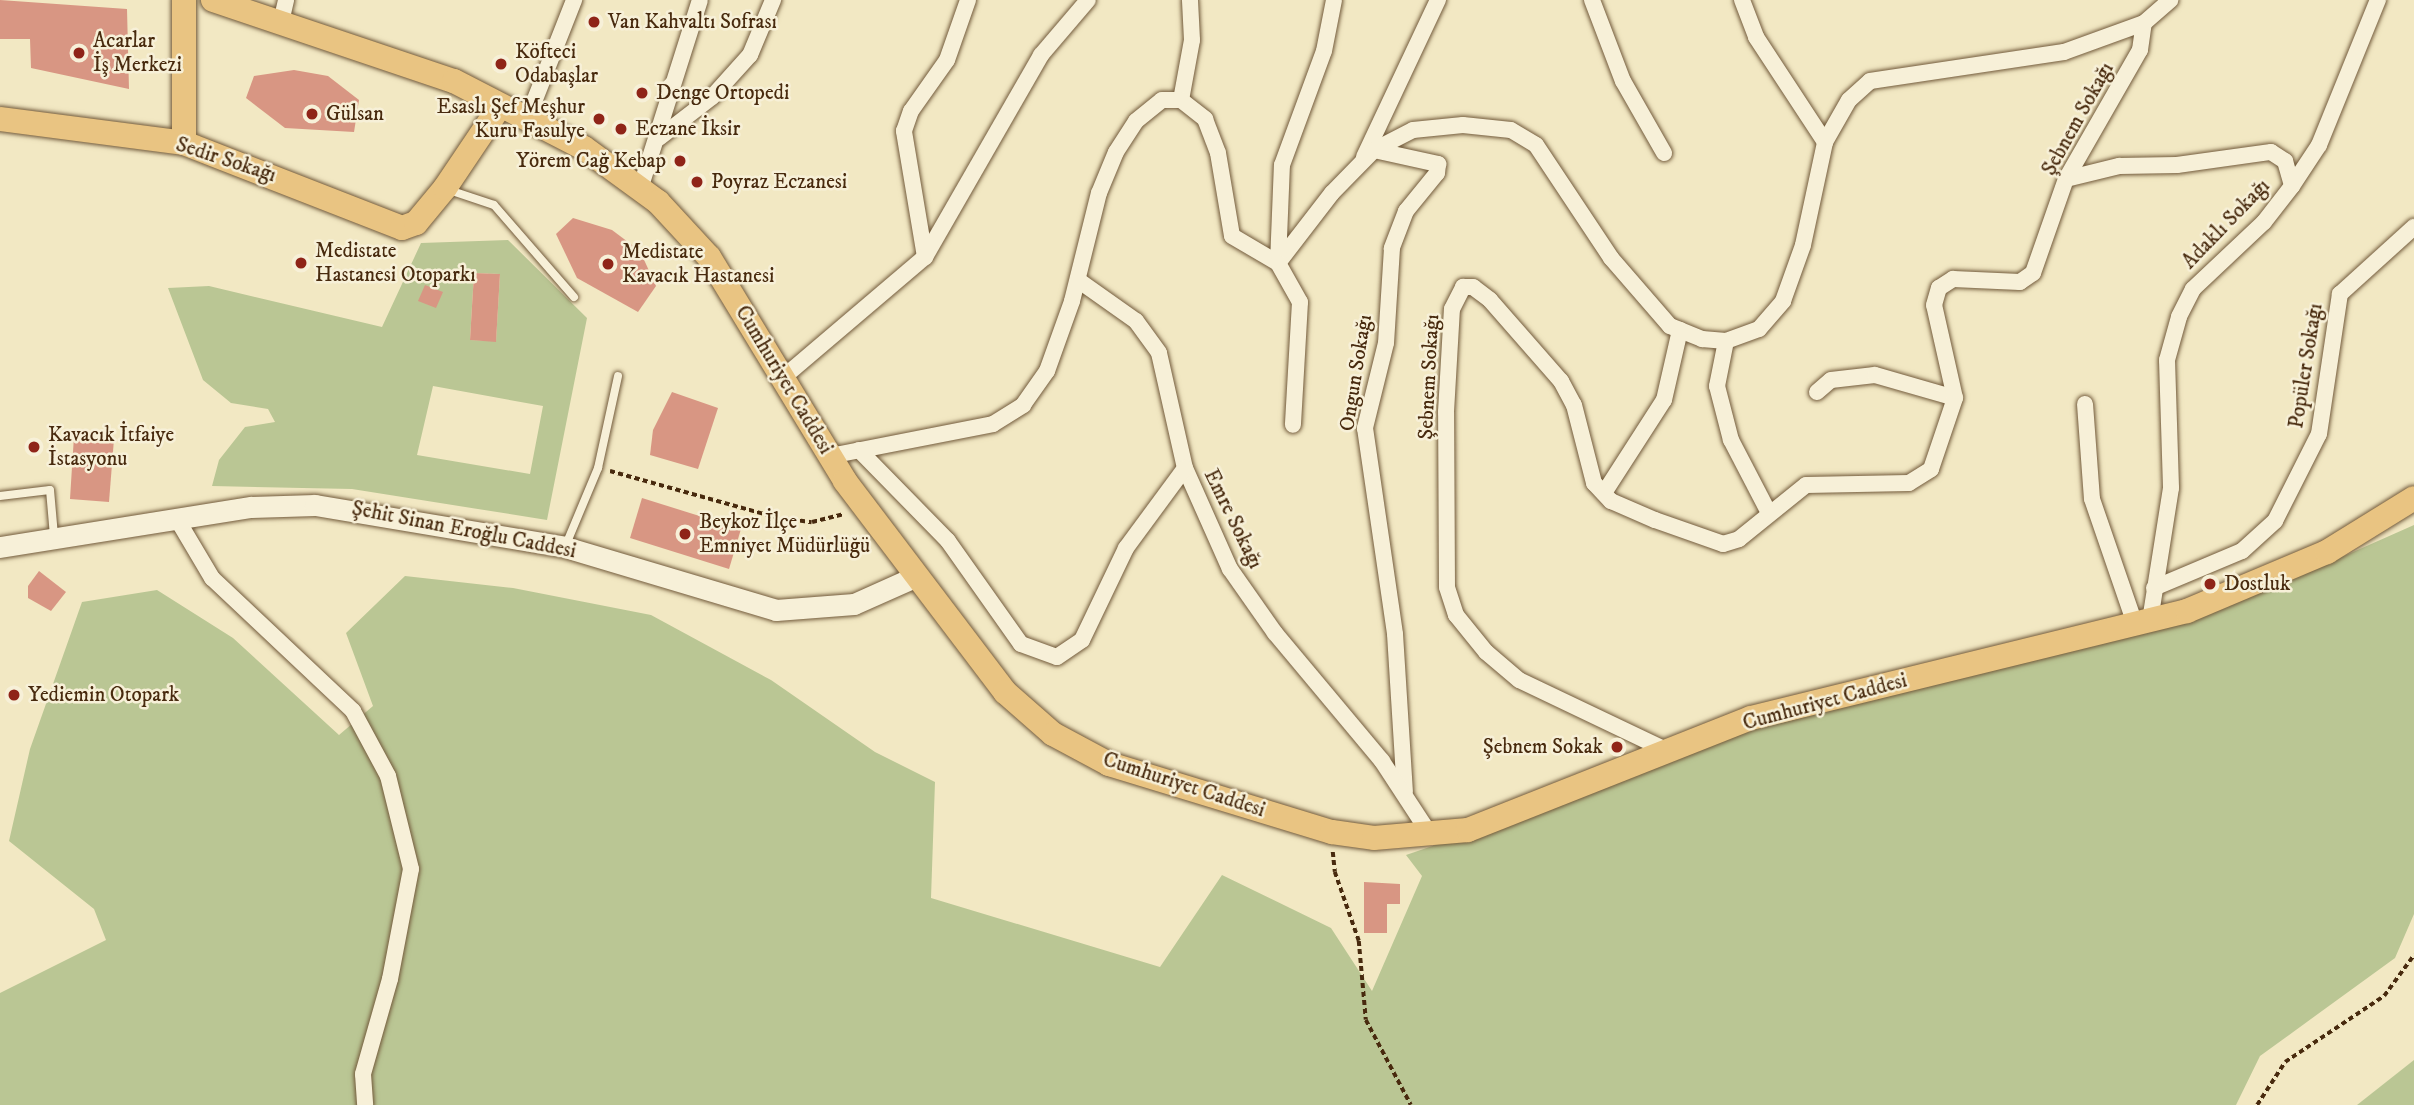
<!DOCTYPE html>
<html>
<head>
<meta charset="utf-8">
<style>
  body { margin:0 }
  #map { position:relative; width:2414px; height:1105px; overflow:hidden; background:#f2e8c3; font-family:"IM FELL DW Pica",serif }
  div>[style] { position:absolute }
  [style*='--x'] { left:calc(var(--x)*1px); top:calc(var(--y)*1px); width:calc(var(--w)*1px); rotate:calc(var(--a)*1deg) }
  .green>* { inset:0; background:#bac694 }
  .building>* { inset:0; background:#d89683 }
  .path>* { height:3.5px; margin-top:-1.75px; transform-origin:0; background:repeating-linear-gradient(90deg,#482a0e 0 5px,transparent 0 8.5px) }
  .roads { filter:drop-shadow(0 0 2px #725a3b) drop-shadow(0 0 2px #725a3b) }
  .lane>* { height:8px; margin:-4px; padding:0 4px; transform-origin:4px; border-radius:4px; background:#f7f0d8 }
  .street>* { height:16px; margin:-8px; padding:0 8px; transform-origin:8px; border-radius:8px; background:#f7f0d8 }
  .secondary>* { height:21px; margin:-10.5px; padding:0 10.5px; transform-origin:10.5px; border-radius:10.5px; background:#f7f0d8 }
  .primary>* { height:24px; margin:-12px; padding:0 12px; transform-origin:12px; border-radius:12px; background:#e9c482 }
  .dots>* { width:19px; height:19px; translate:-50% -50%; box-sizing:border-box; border:4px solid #f7f0d8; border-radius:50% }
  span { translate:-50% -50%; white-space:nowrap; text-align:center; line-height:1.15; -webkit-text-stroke:5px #f7f0d8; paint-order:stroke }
  .poi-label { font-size:21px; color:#482a0e }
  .left { translate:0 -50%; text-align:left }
  .right { translate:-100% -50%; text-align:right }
  .street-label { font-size:21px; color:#482a0e }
</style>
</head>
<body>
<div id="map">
  <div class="green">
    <div style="clip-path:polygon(evenodd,508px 240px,587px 318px,547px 520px,352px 489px,212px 486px,219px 460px,245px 427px,275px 422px,268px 409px,231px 403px,203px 380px,168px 288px,209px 286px,382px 327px,421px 243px,508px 240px,474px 273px,500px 274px,496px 341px,470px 340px,474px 273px,508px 240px,433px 386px,543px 406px,530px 474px,417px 455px,433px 386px)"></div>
    <div style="clip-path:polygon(2414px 525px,2414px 914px,2395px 958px,2260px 1056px,2236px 1105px,0 1105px,0 993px,106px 940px,94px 909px,9px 841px,30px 749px,82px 602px,157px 590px,233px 638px,339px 735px,373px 706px,346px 633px,405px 576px,513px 588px,651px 615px,771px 680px,875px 752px,935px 782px,931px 898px,1160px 967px,1222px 875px,1331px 928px,1372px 991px,1422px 876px,1406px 855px,1615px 784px,1762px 724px,2274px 587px)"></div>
    <div style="clip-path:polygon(2414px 1060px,2414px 1105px,2357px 1105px)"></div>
  </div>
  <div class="building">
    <div style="clip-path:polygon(0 0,127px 9px,129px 89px,31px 68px,30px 39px,0 39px)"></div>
    <div style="clip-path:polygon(294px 70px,328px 76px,359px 100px,354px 132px,285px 128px,246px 98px,254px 76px)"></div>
    <div style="clip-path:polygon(573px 218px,612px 230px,640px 251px,656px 286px,638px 312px,577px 278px,556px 234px)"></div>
    <div style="clip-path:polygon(474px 273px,500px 274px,496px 342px,470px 340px)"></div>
    <div style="clip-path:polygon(425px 285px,443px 292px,436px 308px,418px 301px)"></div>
    <div style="clip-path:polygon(672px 392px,718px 408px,698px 469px,650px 455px,653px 430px)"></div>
    <div style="clip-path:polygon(74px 436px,114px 439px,109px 502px,70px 499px)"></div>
    <div style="clip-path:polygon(642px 498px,741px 529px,729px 569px,630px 538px)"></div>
    <div style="clip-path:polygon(39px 571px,66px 592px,51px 611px,28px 598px,28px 586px)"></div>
    <div style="clip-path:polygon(1364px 882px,1400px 884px,1400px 904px,1387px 904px,1387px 933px,1364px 933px)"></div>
  </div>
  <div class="path">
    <div style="--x:610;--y:471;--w:171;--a:15.6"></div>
    <div style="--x:775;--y:517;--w:37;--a:8"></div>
    <div style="--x:812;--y:522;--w:32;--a:-14"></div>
    <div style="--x:1333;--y:852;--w:20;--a:84"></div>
    <div style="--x:1335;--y:872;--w:73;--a:70.8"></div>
    <div style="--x:1359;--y:941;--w:79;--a:84.9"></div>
    <div style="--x:1366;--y:1020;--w:96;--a:62.1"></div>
    <div style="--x:2257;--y:1105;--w:51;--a:-56.9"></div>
    <div style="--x:2285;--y:1062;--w:119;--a:-33.7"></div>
    <div style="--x:2384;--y:996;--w:51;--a:-53.8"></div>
  </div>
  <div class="roads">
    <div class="lane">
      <div style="--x:449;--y:190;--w:47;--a:18.4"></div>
      <div style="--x:494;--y:205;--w:122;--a:49"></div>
      <div style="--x:0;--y:496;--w:50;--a:-6.8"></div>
      <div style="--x:50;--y:490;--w:46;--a:85"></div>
      <div style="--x:565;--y:547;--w:86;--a:-67.3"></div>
      <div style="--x:598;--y:468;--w:94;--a:-77.7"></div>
    </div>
    <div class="street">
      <div style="--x:1592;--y:0;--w:87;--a:69.1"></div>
      <div style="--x:1623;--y:81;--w:83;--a:60.3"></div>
      <div style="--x:1742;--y:0;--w:40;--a:69"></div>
      <div style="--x:1756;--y:37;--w:126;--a:56.7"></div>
      <div style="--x:281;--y:22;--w:23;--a:-77"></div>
      <div style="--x:1181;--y:100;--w:61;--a:-79.6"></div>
      <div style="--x:1192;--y:40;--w:40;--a:-92.9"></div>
      <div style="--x:528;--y:117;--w:126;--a:-68.5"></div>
      <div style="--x:659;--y:138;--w:67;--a:-37.7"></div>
      <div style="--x:712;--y:97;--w:57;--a:-47.9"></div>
      <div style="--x:750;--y:55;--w:60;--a:-67.3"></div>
      <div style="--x:1374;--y:150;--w:66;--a:12.3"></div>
      <div style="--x:1438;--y:164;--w:9;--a:96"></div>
      <div style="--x:1437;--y:173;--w:49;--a:129.2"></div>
      <div style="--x:1406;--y:211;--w:40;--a:111"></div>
      <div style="--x:1392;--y:248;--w:95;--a:93.6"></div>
      <div style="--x:1386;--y:343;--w:88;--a:103.9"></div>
      <div style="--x:1365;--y:428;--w:208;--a:81.7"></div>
      <div style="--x:1395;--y:634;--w:158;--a:86.4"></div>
      <div style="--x:1364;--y:157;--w:174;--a:-64.8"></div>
      <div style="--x:2066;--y:179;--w:55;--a:-13.8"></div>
      <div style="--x:2119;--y:166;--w:58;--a:-1"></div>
      <div style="--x:2177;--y:165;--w:95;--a:-7.9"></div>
      <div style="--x:2271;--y:152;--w:17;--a:33"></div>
      <div style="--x:2285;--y:161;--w:26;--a:74"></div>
      <div style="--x:2292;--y:186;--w:46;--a:127.9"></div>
      <div style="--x:2264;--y:222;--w:98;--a:136.7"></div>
      <div style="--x:2193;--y:289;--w:31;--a:117"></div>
      <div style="--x:2179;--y:317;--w:45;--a:105.6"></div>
      <div style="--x:2167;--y:360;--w:128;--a:88.2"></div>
      <div style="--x:2171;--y:488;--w:134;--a:99"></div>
      <div style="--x:2292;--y:186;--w:49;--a:-56.6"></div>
      <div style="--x:2319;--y:145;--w:157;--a:-67.9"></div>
      <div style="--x:640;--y:189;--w:198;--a:-72.4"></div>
      <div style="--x:925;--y:257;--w:128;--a:-99.5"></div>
      <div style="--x:904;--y:131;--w:21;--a:-71"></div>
      <div style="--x:911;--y:111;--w:62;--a:-54.8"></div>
      <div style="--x:947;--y:60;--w:64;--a:-70.7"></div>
      <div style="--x:1278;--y:263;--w:88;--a:-52.4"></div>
      <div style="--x:1332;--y:193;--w:60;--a:-45.7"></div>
      <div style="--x:1374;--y:150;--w:44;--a:-27.1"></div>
      <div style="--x:1413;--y:130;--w:50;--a:-5.7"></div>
      <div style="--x:1463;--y:125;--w:48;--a:5.9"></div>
      <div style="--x:1511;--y:130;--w:29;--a:31"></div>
      <div style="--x:1536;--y:145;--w:136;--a:56.4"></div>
      <div style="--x:1611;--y:258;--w:90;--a:49.1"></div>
      <div style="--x:1670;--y:326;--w:35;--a:22"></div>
      <div style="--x:1702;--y:339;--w:24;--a:5"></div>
      <div style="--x:1726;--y:341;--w:35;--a:-20"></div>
      <div style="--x:1759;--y:329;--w:37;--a:-49"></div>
      <div style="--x:1783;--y:301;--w:59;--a:-70.3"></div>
      <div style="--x:1803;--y:245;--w:105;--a:-77.9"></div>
      <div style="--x:1825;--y:142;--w:48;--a:-60.3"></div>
      <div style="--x:1849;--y:100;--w:28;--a:-42"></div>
      <div style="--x:1870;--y:81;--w:196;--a:-8.5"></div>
      <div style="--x:2064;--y:52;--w:85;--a:-19.9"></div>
      <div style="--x:2144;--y:23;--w:35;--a:-41"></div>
      <div style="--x:1278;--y:263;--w:98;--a:-87.7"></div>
      <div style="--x:1282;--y:165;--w:121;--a:-69.8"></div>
      <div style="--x:1324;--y:51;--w:52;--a:-78.9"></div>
      <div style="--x:1078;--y:280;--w:71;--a:35.3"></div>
      <div style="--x:1136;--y:321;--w:39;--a:54"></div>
      <div style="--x:1159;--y:353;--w:118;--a:77.3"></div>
      <div style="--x:1185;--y:468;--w:111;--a:66"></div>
      <div style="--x:1230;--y:569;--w:78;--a:54.9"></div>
      <div style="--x:1275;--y:633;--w:167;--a:50.1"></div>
      <div style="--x:1382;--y:761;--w:90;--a:56.8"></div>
      <div style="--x:1726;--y:341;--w:46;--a:101.3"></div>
      <div style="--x:1717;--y:386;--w:56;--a:75.5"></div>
      <div style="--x:1731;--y:440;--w:82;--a:62.5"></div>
      <div style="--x:785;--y:376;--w:184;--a:-40.4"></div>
      <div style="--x:925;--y:257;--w:233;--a:-60.1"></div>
      <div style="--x:1041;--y:55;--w:72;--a:-49.5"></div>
      <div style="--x:1817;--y:392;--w:18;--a:-41"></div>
      <div style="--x:1831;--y:380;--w:44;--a:-6.5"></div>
      <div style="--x:1875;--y:375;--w:83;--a:16"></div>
      <div style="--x:2085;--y:404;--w:95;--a:85.8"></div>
      <div style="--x:2092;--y:499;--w:132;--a:71"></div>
      <div style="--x:859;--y:450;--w:127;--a:45.6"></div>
      <div style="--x:948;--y:541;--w:126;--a:54.7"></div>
      <div style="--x:1021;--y:644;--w:38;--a:20"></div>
      <div style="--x:1057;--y:657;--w:30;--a:-34"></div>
      <div style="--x:1082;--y:640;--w:102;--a:-64.4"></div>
      <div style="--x:1126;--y:548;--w:99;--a:-53.6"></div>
      <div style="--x:830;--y:456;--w:166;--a:-11.1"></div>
      <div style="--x:993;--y:424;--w:36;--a:-32"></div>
      <div style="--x:1023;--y:405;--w:42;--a:-54.8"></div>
      <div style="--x:1047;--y:371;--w:74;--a:-70.3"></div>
      <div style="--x:1072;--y:301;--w:111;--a:-76"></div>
      <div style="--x:1099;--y:193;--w:44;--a:-67.5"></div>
      <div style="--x:1116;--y:152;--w:37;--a:-57"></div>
      <div style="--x:1136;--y:121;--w:33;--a:-39"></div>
      <div style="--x:1162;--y:100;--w:19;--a:0"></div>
      <div style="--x:1181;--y:100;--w:31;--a:38"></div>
      <div style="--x:1205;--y:119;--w:36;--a:69"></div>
      <div style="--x:1218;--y:153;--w:84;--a:80.4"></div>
      <div style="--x:1232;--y:236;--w:53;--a:30.4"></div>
      <div style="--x:1278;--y:263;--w:45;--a:60.6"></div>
      <div style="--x:1300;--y:302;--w:123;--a:93.3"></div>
      <div style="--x:1604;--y:493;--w:111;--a:-57.2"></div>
      <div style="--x:1664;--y:400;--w:72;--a:-77.1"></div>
      <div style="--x:177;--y:519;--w:69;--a:59.3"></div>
      <div style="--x:212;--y:578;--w:194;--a:43.3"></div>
      <div style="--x:353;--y:711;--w:74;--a:61.7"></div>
      <div style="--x:388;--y:776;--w:96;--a:76.1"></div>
      <div style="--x:411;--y:869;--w:112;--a:100.8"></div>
      <div style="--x:390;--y:979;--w:99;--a:105.9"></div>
      <div style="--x:363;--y:1074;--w:31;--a:86"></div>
      <div style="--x:2154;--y:588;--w:95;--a:-22.8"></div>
      <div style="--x:2242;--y:551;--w:45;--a:-42.3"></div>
      <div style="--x:2275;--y:521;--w:97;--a:-63.2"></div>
      <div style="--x:2319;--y:434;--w:142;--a:-81.5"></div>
      <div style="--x:2340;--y:294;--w:100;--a:-42.2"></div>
      <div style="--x:1670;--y:752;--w:167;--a:-154.5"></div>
      <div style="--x:1519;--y:680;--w:43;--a:-139.7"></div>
      <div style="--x:1486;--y:652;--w:48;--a:-129"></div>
      <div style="--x:1456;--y:615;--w:29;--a:-108"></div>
      <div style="--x:1447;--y:587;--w:175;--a:-90.3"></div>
      <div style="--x:1446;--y:412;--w:103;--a:-86.7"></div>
      <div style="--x:1452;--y:309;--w:25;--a:-63"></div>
      <div style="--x:1463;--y:287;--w:10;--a:0"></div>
      <div style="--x:1473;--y:287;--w:21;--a:37"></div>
      <div style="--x:1490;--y:300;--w:108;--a:48.8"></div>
      <div style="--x:1561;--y:381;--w:27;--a:62"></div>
      <div style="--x:1574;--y:405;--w:81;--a:75.6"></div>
      <div style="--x:1594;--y:483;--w:25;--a:47"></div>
      <div style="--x:1611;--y:501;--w:48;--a:23.4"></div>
      <div style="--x:1655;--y:520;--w:72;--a:19.4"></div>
      <div style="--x:1723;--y:544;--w:17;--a:-17"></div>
      <div style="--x:1739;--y:539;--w:86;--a:-38.9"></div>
      <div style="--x:1806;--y:485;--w:103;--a:-1.1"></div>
      <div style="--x:1909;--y:483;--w:26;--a:-32"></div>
      <div style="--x:1931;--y:469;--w:75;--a:-71.3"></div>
      <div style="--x:1955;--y:398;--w:95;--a:-102.7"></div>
      <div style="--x:1934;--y:305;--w:18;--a:-74"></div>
      <div style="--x:1939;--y:288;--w:17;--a:-33"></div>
      <div style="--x:1953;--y:279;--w:67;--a:2.6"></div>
      <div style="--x:2020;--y:282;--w:16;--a:-35"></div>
      <div style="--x:2033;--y:273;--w:100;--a:-70.7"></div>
      <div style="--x:2066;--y:179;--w:149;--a:-60.2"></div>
      <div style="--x:2140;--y:50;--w:27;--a:-82"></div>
    </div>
    <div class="secondary">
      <div style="--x:0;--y:547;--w:254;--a:-9.1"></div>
      <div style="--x:251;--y:507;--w:64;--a:-1.8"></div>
      <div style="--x:315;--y:505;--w:254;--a:9.5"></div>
      <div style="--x:565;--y:547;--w:220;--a:16.6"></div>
      <div style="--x:776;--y:610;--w:78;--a:-4.4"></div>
      <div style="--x:854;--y:604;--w:69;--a:-24"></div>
    </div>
    <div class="primary">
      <div style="--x:213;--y:0;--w:254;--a:18.6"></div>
      <div style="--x:454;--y:81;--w:146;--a:27.3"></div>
      <div style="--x:584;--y:148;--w:92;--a:36.1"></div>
      <div style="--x:658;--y:202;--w:75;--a:47.2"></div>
      <div style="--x:709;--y:257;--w:262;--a:58.7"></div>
      <div style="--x:845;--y:481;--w:265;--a:52.8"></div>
      <div style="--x:1005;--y:692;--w:64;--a:41.2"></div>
      <div style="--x:1053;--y:734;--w:64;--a:28.2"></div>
      <div style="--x:1109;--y:764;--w:233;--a:17"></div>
      <div style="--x:1332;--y:832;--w:42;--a:8.1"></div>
      <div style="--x:1374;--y:838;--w:94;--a:-4.9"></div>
      <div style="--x:1468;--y:830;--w:304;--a:-21.6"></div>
      <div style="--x:1751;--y:718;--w:449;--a:-13.8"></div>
      <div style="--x:2187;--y:611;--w:152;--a:-22.9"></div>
      <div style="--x:2327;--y:552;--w:102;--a:-31.8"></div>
      <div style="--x:0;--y:119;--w:186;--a:7.4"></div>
      <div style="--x:184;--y:143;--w:234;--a:21.3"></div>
      <div style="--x:402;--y:228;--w:15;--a:-20"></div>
      <div style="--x:416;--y:223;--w:45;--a:-50.4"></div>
      <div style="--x:445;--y:188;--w:99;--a:-56.1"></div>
      <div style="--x:184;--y:143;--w:143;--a:-90"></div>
    </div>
  </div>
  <div class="dots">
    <div style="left:594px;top:22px;background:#8f2418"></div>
    <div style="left:79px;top:53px;background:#8f2418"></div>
    <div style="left:501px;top:64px;background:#8f2418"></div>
    <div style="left:642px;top:93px;background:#8f2418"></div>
    <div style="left:312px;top:114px;background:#8f2418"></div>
    <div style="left:599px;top:119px;background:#8f2418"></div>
    <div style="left:621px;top:129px;background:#8f2418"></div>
    <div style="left:680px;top:161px;background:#8f2418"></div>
    <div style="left:697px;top:182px;background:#8f2418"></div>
    <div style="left:301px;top:263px;background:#8f2418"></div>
    <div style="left:608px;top:264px;background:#8f2418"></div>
    <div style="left:34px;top:447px;background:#8f2418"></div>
    <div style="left:685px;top:534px;background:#8f2418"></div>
    <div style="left:2210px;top:584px;background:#8f2418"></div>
    <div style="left:14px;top:695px;background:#8f2418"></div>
    <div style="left:1617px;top:747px;background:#8f2418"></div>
  </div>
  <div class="poi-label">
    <span class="left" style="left:608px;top:22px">Van Kahvaltı Sofrası</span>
    <span class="left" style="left:93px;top:53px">Acarlar<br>İş Merkezi</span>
    <span class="left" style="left:515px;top:64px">Köfteci<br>Odabaşlar</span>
    <span class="left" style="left:656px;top:93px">Denge Ortopedi</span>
    <span class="right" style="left:585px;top:119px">Esaslı Şef Meşhur<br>Kuru Fasulye</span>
    <span class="left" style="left:326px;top:114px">Gülsan</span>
    <span class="left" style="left:635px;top:129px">Eczane İksir</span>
    <span class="right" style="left:666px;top:161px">Yörem Cağ Kebap</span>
    <span class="left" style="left:711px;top:182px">Poyraz Eczanesi</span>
    <span class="left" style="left:315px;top:263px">Medistate<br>Hastanesi Otoparkı</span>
    <span class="left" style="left:622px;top:264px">Medistate<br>Kavacık Hastanesi</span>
    <span class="left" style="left:48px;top:447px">Kavacık İtfaiye<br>İstasyonu</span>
    <span class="left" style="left:699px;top:534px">Beykoz İlçe<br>Emniyet Müdürlüğü</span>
    <span class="left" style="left:2224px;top:584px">Dostluk</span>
    <span class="left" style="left:28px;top:695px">Yediemin Otopark</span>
    <span class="right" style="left:1603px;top:747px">Şebnem Sokak</span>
  </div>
  <div class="street-label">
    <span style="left:2078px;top:119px;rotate:-61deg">Şebnem Sokağı</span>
    <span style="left:226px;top:160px;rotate:18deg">Sedir Sokağı</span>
    <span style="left:2226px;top:224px;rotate:-46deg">Adaklı Sokağı</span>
    <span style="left:2306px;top:366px;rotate:-81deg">Popüler Sokağı</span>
    <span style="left:1356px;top:373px;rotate:-81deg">Ongun Sokağı</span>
    <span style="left:1429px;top:377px;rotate:-87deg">Şebnem Sokağı</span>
    <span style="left:784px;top:380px;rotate:59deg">Cumhuriyet Caddesi</span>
    <span style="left:1233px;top:519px;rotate:64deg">Emre Sokağı</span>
    <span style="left:464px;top:530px;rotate:11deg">Şehit Sinan Eroğlu Caddesi</span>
    <span style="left:1825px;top:702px;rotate:-15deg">Cumhuriyet Caddesi</span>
    <span style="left:1184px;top:785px;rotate:18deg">Cumhuriyet Caddesi</span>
  </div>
</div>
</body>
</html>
